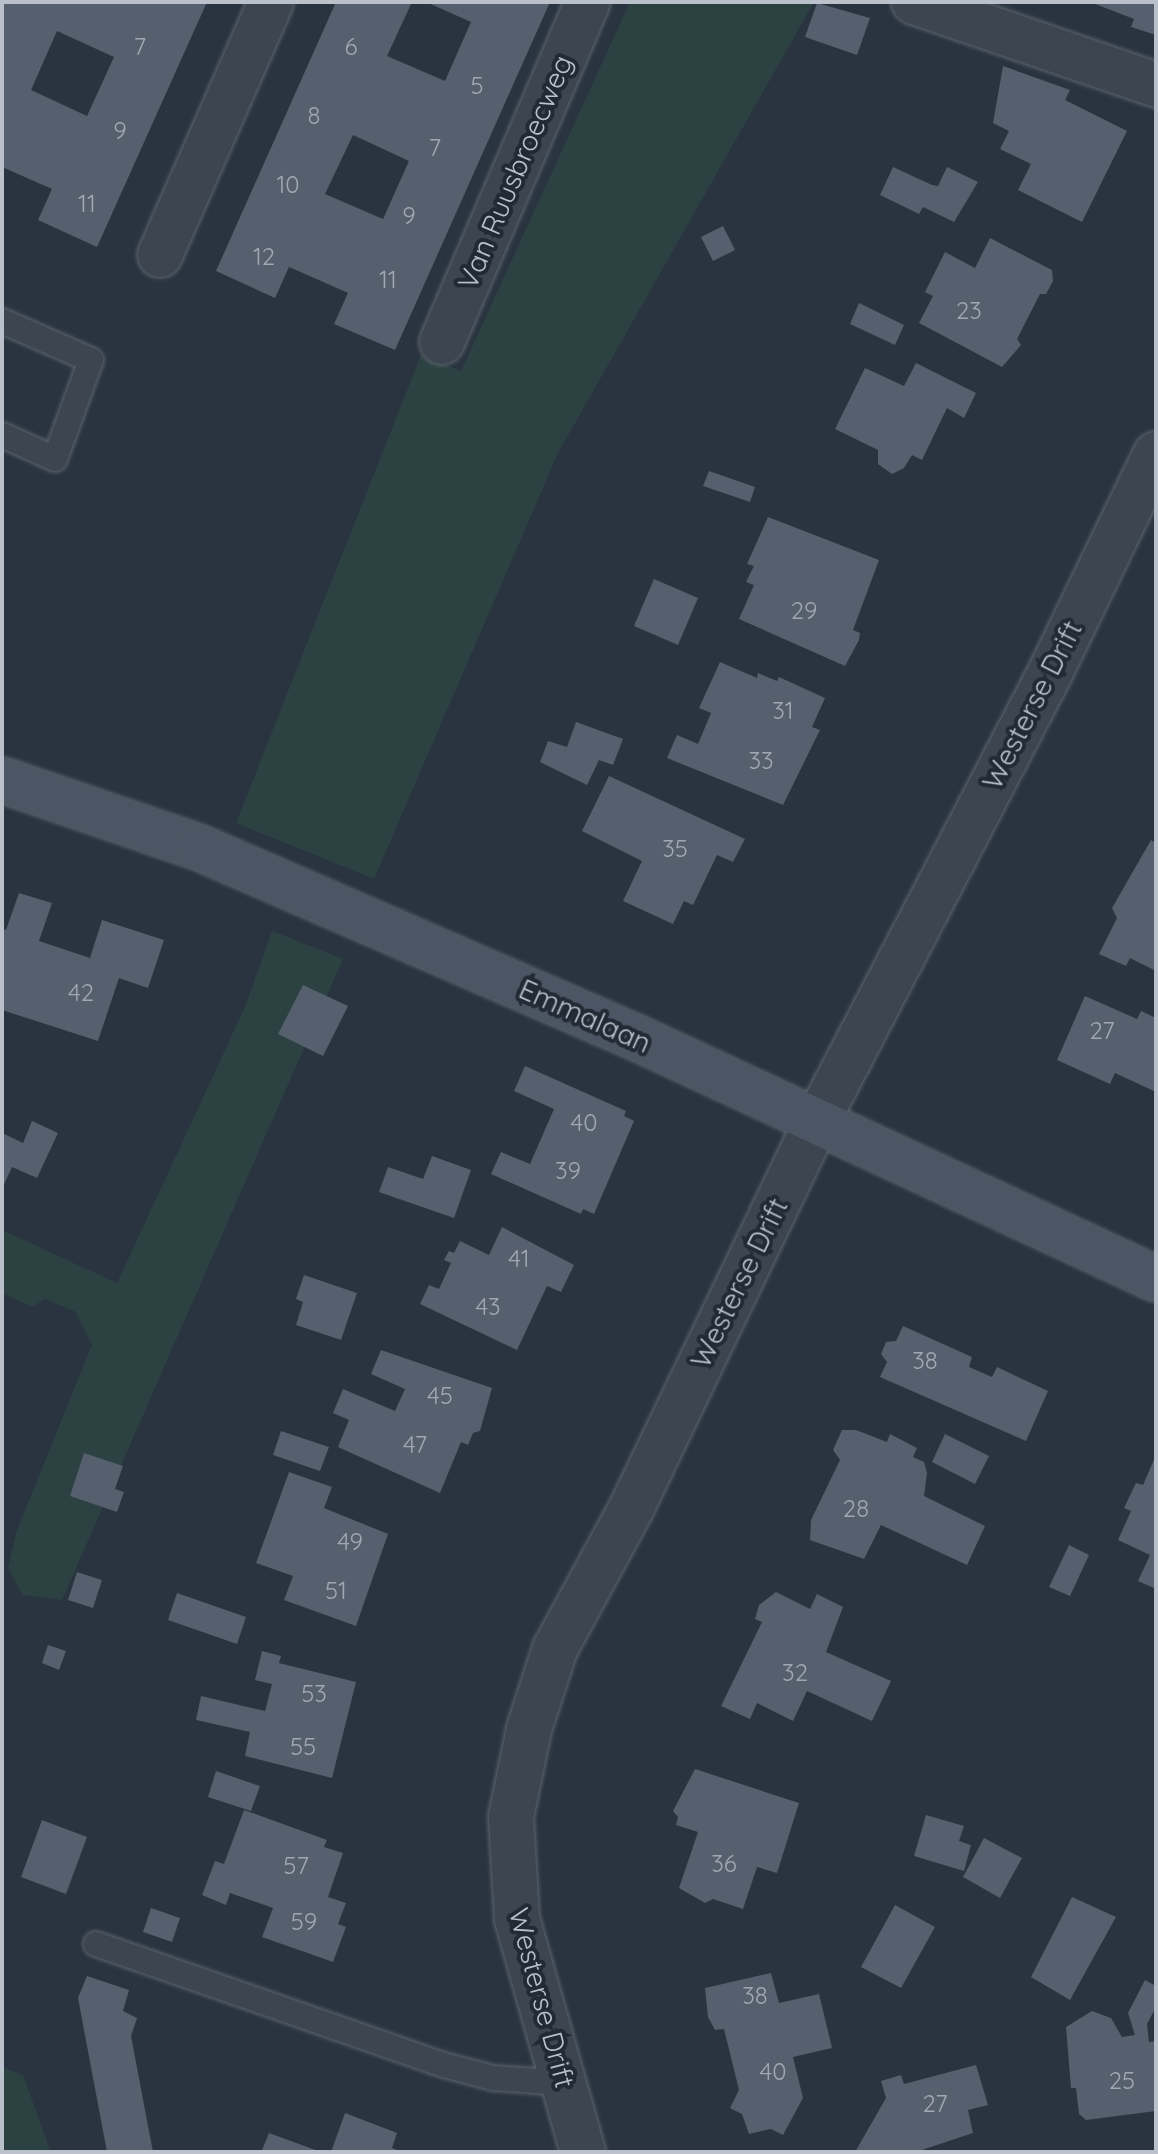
<!DOCTYPE html>
<html>
<head>
<meta charset="utf-8">
<style>
  body { margin:0 }
  #map { position:relative; width:1158px; height:2154px; overflow:hidden; background:#293440; font-family:Quicksand,sans-serif }
  div>[style] { position:absolute }
  [style*='--x'] { left:calc(var(--x)*1px); top:calc(var(--y)*1px); width:calc(var(--w)*1px); rotate:calc(var(--a)*1deg) }
  .green>* { inset:0; background:#2c4242 }
  .building>* { inset:0; background:#555f6d }
  .roads { filter:drop-shadow(0 0 2px #5b646d) drop-shadow(0 0 2px #5b646d) }
  .lane>* { height:24px; margin:-12px; padding:0 12px; transform-origin:12px; border-radius:12px; background:#3d4650 }
  .street>* { height:44px; margin:-22px; padding:0 22px; transform-origin:22px; border-radius:22px; background:#3d4650 }
  .secondary>* { height:44px; margin:-22px; padding:0 22px; transform-origin:22px; border-radius:22px; background:#4c5563 }
  span { translate:-50% -50%; white-space:nowrap; text-align:center; line-height:1.15; -webkit-text-stroke:8px #222b35; paint-order:stroke }
  .number-label { font-size:24px; color:#a1a8b3 }
  .number-label span { -webkit-text-stroke-width:0 }
  .street-label { font-size:28px; color:#bac1ca }
  .frame { position:absolute; inset:0; border:4px solid #bac1ca; pointer-events:none }
</style>
</head>
<body>
<div id="map">
  <div class="green">
    <div style="clip-path:polygon(630px 2px,814px 2px,558px 453px,374px 879px,236px 823px,421px 355px,461px 371px)"></div>
    <div style="clip-path:polygon(272px 931px,343px 959px,62px 1600px,23px 1595px,8px 1568px,17px 1530px,92px 1345px,76px 1312px,45px 1299px,32px 1307px,2px 1293px,2px 1230px,117px 1283px,245px 1007px)"></div>
    <div style="clip-path:polygon(2px 2067px,23px 2075px,51px 2152px,2px 2152px)"></div>
  </div>
  <div class="building">
    <div style="clip-path:polygon(evenodd,2px 2px,207px 2px,97px 247px,38px 220px,52px 189px,2px 167px,2px 2px,57px 31px,114px 57px,87px 116px,31px 90px,57px 31px)"></div>
    <div style="clip-path:polygon(evenodd,336px 2px,412px 2px,387px 56px,445px 81px,471px 22px,426px 2px,550px 2px,395px 350px,334px 324px,348px 293px,321px 281px,289px 267px,275px 298px,216px 271px,336px 2px,353px 135px,409px 161px,383px 219px,325px 194px,353px 135px)"></div>
    <div style="clip-path:polygon(1090px 2px,1156px 2px,1156px 35px,1131px 27px,1134px 19px)"></div>
    <div style="clip-path:polygon(817px 3px,870px 18px,857px 55px,805px 37px)"></div>
    <div style="clip-path:polygon(1003px 66px,1070px 90px,1065px 100px,1127px 131px,1082px 222px,1018px 190px,1031px 164px,1000px 149px,1009px 131px,993px 123px)"></div>
    <div style="clip-path:polygon(893px 167px,932px 185px,938px 186px,947px 167px,978px 182px,954px 222px,923px 207px,919px 214px,880px 195px)"></div>
    <div style="clip-path:polygon(723px 226px,735px 250px,713px 261px,701px 237px)"></div>
    <div style="clip-path:polygon(990px 238px,1052px 270px,1053px 281px,1046px 294px,1040px 294px,1017px 339px,1021px 345px,1002px 367px,919px 323px,933px 296px,925px 292px,945px 252px,975px 268px)"></div>
    <div style="clip-path:polygon(859px 303px,904px 325px,895px 345px,850px 324px)"></div>
    <div style="clip-path:polygon(916px 363px,976px 393px,964px 418px,947px 408px,922px 460px,912px 455px,904px 468px,892px 474px,878px 464px,878px 450px,835px 429px,865px 368px,904px 386px)"></div>
    <div style="clip-path:polygon(709px 471px,755px 487px,750px 502px,703px 486px)"></div>
    <div style="clip-path:polygon(768px 517px,879px 560px,853px 630px,860px 633px,859px 640px,845px 666px,739px 619px,754px 585px,746px 582px,754px 566px,747px 564px)"></div>
    <div style="clip-path:polygon(654px 579px,698px 598px,678px 645px,634px 626px)"></div>
    <div style="clip-path:polygon(720px 662px,757px 678px,758px 673px,777px 681px,779px 677px,825px 698px,812px 727px,820px 730px,783px 805px,667px 758px,677px 735px,698px 744px,711px 713px,699px 708px)"></div>
    <div style="clip-path:polygon(576px 722px,623px 739px,613px 765px,599px 760px,587px 785px,540px 762px,548px 741px,567px 747px)"></div>
    <div style="clip-path:polygon(609px 776px,745px 839px,733px 862px,717px 855px,693px 905px,684px 901px,673px 924px,623px 901px,642px 861px,582px 831px)"></div>
    <div style="clip-path:polygon(1151px 840px,1156px 843px,1156px 971px,1130px 958px,1126px 966px,1099px 954px,1117px 918px,1112px 908px)"></div>
    <div style="clip-path:polygon(19px 893px,52px 903px,39px 941px,90px 958px,102px 920px,164px 940px,148px 988px,119px 978px,98px 1041px,2px 1010px,2px 929px,6px 930px)"></div>
    <div style="clip-path:polygon(303px 985px,348px 1006px,323px 1056px,278px 1034px)"></div>
    <div style="clip-path:polygon(1085px 996px,1137px 1019px,1141px 1011px,1156px 1018px,1156px 1092px,1115px 1073px,1110px 1084px,1057px 1060px)"></div>
    <div style="clip-path:polygon(525px 1066px,626px 1111px,624px 1116px,634px 1121px,594px 1214px,583px 1209px,581px 1214px,491px 1174px,501px 1152px,530px 1164px,554px 1109px,514px 1091px)"></div>
    <div style="clip-path:polygon(32px 1121px,58px 1133px,37px 1178px,12px 1167px,2px 1189px,2px 1133px,23px 1143px)"></div>
    <div style="clip-path:polygon(432px 1156px,471px 1170px,454px 1218px,379px 1192px,388px 1167px,423px 1179px)"></div>
    <div style="clip-path:polygon(502px 1227px,574px 1265px,561px 1292px,547px 1286px,517px 1350px,420px 1304px,429px 1285px,439px 1289px,451px 1263px,444px 1260px,449px 1251px,454px 1253px,460px 1241px,489px 1255px)"></div>
    <div style="clip-path:polygon(304px 1275px,357px 1293px,341px 1340px,296px 1325px,303px 1302px,296px 1299px)"></div>
    <div style="clip-path:polygon(903px 1326px,972px 1357px,969px 1367px,992px 1377px,997px 1367px,1048px 1391px,1026px 1441px,880px 1377px,887px 1362px,881px 1354px,886px 1342px,896px 1341px)"></div>
    <div style="clip-path:polygon(381px 1350px,492px 1388px,480px 1431px,473px 1433px,468px 1445px,461px 1442px,440px 1493px,338px 1447px,349px 1420px,333px 1413px,343px 1389px,395px 1411px,405px 1389px,371px 1374px)"></div>
    <div style="clip-path:polygon(842px 1430px,856px 1430px,887px 1442px,890px 1434px,917px 1448px,913px 1457px,924px 1462px,927px 1473px,924px 1496px,985px 1526px,967px 1565px,881px 1525px,864px 1559px,810px 1540px,811px 1520px,840px 1460px,833px 1450px)"></div>
    <div style="clip-path:polygon(281px 1431px,329px 1447px,320px 1471px,273px 1455px)"></div>
    <div style="clip-path:polygon(945px 1434px,989px 1456px,975px 1484px,932px 1462px)"></div>
    <div style="clip-path:polygon(84px 1453px,123px 1466px,115px 1489px,124px 1492px,117px 1512px,70px 1496px)"></div>
    <div style="clip-path:polygon(1156px 1455px,1156px 1589px,1138px 1581px,1150px 1555px,1118px 1540px,1131px 1511px,1124px 1508px,1136px 1483px,1143px 1485px)"></div>
    <div style="clip-path:polygon(289px 1472px,332px 1487px,324px 1508px,388px 1534px,356px 1626px,284px 1600px,293px 1576px,256px 1563px)"></div>
    <div style="clip-path:polygon(1069px 1545px,1089px 1555px,1070px 1596px,1049px 1587px)"></div>
    <div style="clip-path:polygon(77px 1572px,102px 1580px,93px 1608px,68px 1600px)"></div>
    <div style="clip-path:polygon(776px 1592px,810px 1609px,817px 1594px,843px 1607px,826px 1652px,891px 1681px,872px 1721px,807px 1691px,793px 1721px,757px 1703px,750px 1719px,721px 1706px,762px 1622px,755px 1619px,759px 1605px)"></div>
    <div style="clip-path:polygon(177px 1593px,246px 1617px,237px 1644px,168px 1620px)"></div>
    <div style="clip-path:polygon(48px 1645px,66px 1651px,59px 1670px,42px 1663px)"></div>
    <div style="clip-path:polygon(262px 1651px,281px 1656px,279px 1663px,356px 1682px,332px 1778px,245px 1756px,250px 1732px,196px 1720px,201px 1696px,265px 1711px,272px 1684px,255px 1680px)"></div>
    <div style="clip-path:polygon(695px 1769px,799px 1803px,777px 1873px,757px 1867px,743px 1909px,713px 1899px,705px 1903px,679px 1888px,698px 1832px,676px 1825px,678px 1817px,673px 1811px)"></div>
    <div style="clip-path:polygon(216px 1771px,260px 1786px,251px 1811px,208px 1797px)"></div>
    <div style="clip-path:polygon(244px 1810px,327px 1840px,324px 1847px,343px 1853px,328px 1897px,346px 1903px,338px 1924px,346px 1927px,333px 1962px,262px 1937px,273px 1908px,230px 1893px,226px 1905px,202px 1895px,215px 1861px,224px 1864px)"></div>
    <div style="clip-path:polygon(926px 1815px,964px 1826px,959px 1841px,971px 1845px,964px 1871px,914px 1856px)"></div>
    <div style="clip-path:polygon(42px 1820px,87px 1837px,66px 1894px,21px 1877px)"></div>
    <div style="clip-path:polygon(984px 1838px,1022px 1858px,1000px 1898px,963px 1877px)"></div>
    <div style="clip-path:polygon(1072px 1897px,1116px 1917px,1070px 2000px,1031px 1977px)"></div>
    <div style="clip-path:polygon(895px 1905px,935px 1927px,901px 1988px,861px 1967px)"></div>
    <div style="clip-path:polygon(151px 1908px,180px 1918px,172px 1942px,143px 1932px)"></div>
    <div style="clip-path:polygon(771px 1973px,779px 2003px,819px 1994px,832px 2048px,793px 2057px,803px 2098px,783px 2135px,771px 2129px,749px 2134px,742px 2114px,730px 2108px,739px 2090px,724px 2029px,715px 2030px,708px 2017px,705px 1988px)"></div>
    <div style="clip-path:polygon(87px 1976px,129px 1990px,123px 2011px,137px 2018px,131px 2036px,153px 2152px,107px 2152px,78px 1998px)"></div>
    <div style="clip-path:polygon(1145px 1980px,1156px 1986px,1156px 2007px,1147px 2024px,1149px 2042px,1156px 2041px,1156px 2111px,1086px 2120px,1079px 2114px,1076px 2088px,1071px 2088px,1066px 2027px,1092px 2011px,1111px 2018px,1122px 2037px,1135px 2035px,1128px 2013px)"></div>
    <div style="clip-path:polygon(976px 2065px,988px 2105px,968px 2110px,973px 2133px,916px 2152px,855px 2152px,886px 2098px,881px 2081px,901px 2075px,904px 2084px)"></div>
    <div style="clip-path:polygon(345px 2113px,397px 2133px,392px 2148px,402px 2152px,331px 2152px)"></div>
    <div style="clip-path:polygon(269px 2133px,321px 2152px,262px 2150px)"></div>
  </div>
  <div class="roads">
    <div class="lane">
      <div style="--x:2;--y:321;--w:97;--a:23.7"></div>
      <div style="--x:91;--y:360;--w:105;--a:110"></div>
      <div style="--x:55;--y:459;--w:58;--a:-155.6"></div>
      <div style="--x:96;--y:1944;--w:368;--a:19.2"></div>
      <div style="--x:444;--y:2065;--w:51;--a:14.9"></div>
      <div style="--x:493;--y:2078;--w:71;--a:4"></div>
    </div>
    <div class="street">
      <div style="--x:914;--y:2;--w:256;--a:18.9"></div>
      <div style="--x:160;--y:255;--w:276;--a:-66.3"></div>
      <div style="--x:442;--y:342;--w:370;--a:-66.8"></div>
      <div style="--x:583;--y:2152;--w:243;--a:-105.8"></div>
      <div style="--x:517;--y:1918;--w:101;--a:-93.4"></div>
      <div style="--x:511;--y:1817;--w:90;--a:-78.4"></div>
      <div style="--x:529;--y:1729;--w:84;--a:-72"></div>
      <div style="--x:555;--y:1649;--w:162;--a:-61.5"></div>
      <div style="--x:632;--y:1507;--w:424;--a:-64.4"></div>
      <div style="--x:815;--y:1125;--w:509;--a:-62.53"></div>
      <div style="--x:1050;--y:673;--w:243;--a:-64.2"></div>
    </div>
    <div class="secondary">
      <div style="--x:2;--y:780;--w:207;--a:18.9"></div>
      <div style="--x:198;--y:847;--w:474;--a:23.5"></div>
      <div style="--x:633;--y:1036;--w:577;--a:24.92"></div>
    </div>
  </div>
  <div class="number-label">
    <span style="left:140px;top:47px">7</span>
    <span style="left:351px;top:47px">6</span>
    <span style="left:477px;top:86px">5</span>
    <span style="left:314px;top:116px">8</span>
    <span style="left:120px;top:131px">9</span>
    <span style="left:435px;top:148px">7</span>
    <span style="left:288px;top:185px">10</span>
    <span style="left:87px;top:204px">11</span>
    <span style="left:409px;top:216px">9</span>
    <span style="left:264px;top:257px">12</span>
    <span style="left:388px;top:280px">11</span>
    <span style="left:969px;top:311px">23</span>
    <span style="left:804px;top:611px">29</span>
    <span style="left:783px;top:711px">31</span>
    <span style="left:761px;top:761px">33</span>
    <span style="left:675px;top:849px">35</span>
    <span style="left:81px;top:993px">42</span>
    <span style="left:1102px;top:1031px">27</span>
    <span style="left:584px;top:1123px">40</span>
    <span style="left:568px;top:1171px">39</span>
    <span style="left:519px;top:1259px">41</span>
    <span style="left:488px;top:1307px">43</span>
    <span style="left:925px;top:1361px">38</span>
    <span style="left:440px;top:1396px">45</span>
    <span style="left:415px;top:1445px">47</span>
    <span style="left:856px;top:1509px">28</span>
    <span style="left:350px;top:1542px">49</span>
    <span style="left:336px;top:1591px">51</span>
    <span style="left:795px;top:1673px">32</span>
    <span style="left:314px;top:1694px">53</span>
    <span style="left:303px;top:1747px">55</span>
    <span style="left:724px;top:1864px">36</span>
    <span style="left:296px;top:1866px">57</span>
    <span style="left:304px;top:1922px">59</span>
    <span style="left:755px;top:1996px">38</span>
    <span style="left:773px;top:2072px">40</span>
    <span style="left:1122px;top:2081px">25</span>
    <span style="left:935px;top:2104px">27</span>
  </div>
  <div class="street-label">
    <span style="left:515px;top:172px;rotate:-67deg">Van Ruusbroecweg</span>
    <span style="left:1032px;top:705px;rotate:-63deg">Westerse Drift</span>
    <span style="left:585px;top:1016px;rotate:24deg">Emmalaan</span>
    <span style="left:739px;top:1283px;rotate:-64deg">Westerse Drift</span>
    <span style="left:542px;top:1998px;rotate:75deg">Westerse Drift</span>
  </div>
  <div class="frame"></div>
</div>
</body>
</html>
